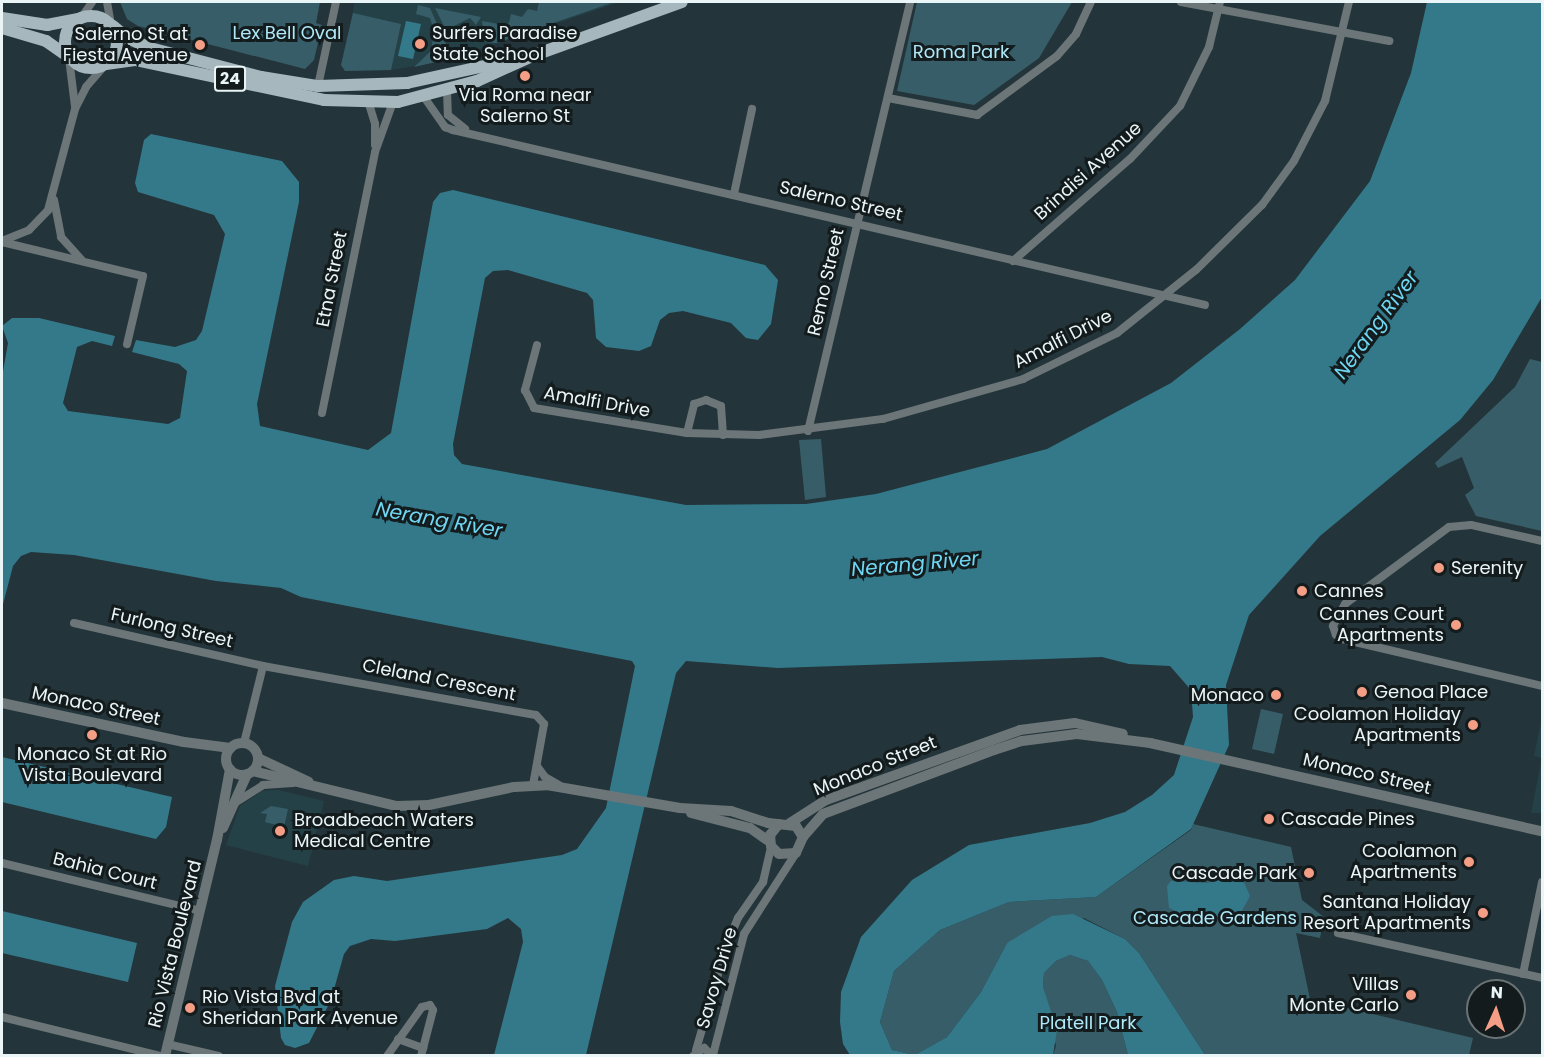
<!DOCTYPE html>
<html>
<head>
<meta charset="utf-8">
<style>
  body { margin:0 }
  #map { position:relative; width:1544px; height:1057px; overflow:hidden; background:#23353a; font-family:Poppins,sans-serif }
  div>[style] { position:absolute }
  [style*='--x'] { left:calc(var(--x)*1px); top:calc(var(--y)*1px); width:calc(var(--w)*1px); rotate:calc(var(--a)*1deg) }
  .built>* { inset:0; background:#254148 }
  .green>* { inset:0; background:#375e68 }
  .water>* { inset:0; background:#34798a }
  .minor>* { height:8px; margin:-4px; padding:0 4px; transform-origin:4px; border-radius:4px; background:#6c7578 }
  .tertiary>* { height:10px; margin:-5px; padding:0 5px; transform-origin:5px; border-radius:5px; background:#6c7578 }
  .tertiary>.ring { margin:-5px; padding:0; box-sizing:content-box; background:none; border:10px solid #6c7578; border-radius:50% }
  .primary>* { height:12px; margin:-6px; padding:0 6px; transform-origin:6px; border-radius:6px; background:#a6b8bd }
  .primary>.ring { margin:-6px; padding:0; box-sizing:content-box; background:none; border:12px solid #a6b8bd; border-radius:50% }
  .dots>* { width:16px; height:16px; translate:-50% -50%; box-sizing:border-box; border:3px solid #131b1d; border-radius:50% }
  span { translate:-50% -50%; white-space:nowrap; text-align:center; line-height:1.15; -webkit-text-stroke:6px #131b1d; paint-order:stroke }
  .shield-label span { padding:2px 4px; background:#131b1d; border:2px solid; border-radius:4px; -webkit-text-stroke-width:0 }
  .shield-label { font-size:16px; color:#eaf5f8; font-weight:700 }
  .park-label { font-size:18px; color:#afe9f9 }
  .poi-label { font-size:18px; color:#eaf5f8 }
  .left { translate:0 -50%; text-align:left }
  .right { translate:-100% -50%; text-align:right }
  .street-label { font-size:18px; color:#eaf5f8 }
  .water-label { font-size:20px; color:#6fd7f2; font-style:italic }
  .frame { position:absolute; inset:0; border:3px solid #eaf5f8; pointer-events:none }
  .north { position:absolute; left:1466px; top:979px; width:60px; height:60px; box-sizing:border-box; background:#131b1d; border:2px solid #697275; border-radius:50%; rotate:3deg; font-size:16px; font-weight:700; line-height:24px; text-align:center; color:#eaf5f8 }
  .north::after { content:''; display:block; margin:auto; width:21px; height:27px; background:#f49e86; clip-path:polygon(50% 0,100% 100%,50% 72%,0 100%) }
</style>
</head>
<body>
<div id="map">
  <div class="built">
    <div style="clip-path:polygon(355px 2px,620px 2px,444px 61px,391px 70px,345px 71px,341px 65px)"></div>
    <div style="clip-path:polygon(1542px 718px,1542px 813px,1531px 813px,1542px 758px,1534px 756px)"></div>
    <div style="clip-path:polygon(278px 790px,324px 801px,308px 866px,226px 845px,240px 806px,262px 791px)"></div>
  </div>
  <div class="green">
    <div style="clip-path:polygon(120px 2px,320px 2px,316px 23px,322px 25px,314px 60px,305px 69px,138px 26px,127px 19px)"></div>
    <div style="clip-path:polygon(539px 2px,614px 2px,496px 43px,485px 42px,482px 21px,504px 25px,509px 23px,511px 14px,522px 17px,528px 9px,537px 11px)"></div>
    <div style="clip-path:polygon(917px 2px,1072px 2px,1039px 58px,974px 105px,897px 91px)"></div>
    <div style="clip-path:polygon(418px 5px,430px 8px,448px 49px,458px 57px,414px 67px,431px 51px,434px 31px,430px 18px,416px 14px)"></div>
    <div style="clip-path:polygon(435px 8px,481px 17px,476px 25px,470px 18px,446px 30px)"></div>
    <div style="clip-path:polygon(353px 13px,401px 24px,391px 70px,345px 71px,341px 65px)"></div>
    <div style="clip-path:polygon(1530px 359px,1542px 362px,1542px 531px,1476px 516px,1465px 495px,1474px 488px,1462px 457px,1438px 468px,1435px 463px,1515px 387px)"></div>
    <div style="clip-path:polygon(821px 439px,826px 497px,805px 500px,799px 440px)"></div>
    <div style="clip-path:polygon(1261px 709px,1283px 714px,1274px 754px,1252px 749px)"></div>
    <div style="clip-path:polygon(271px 806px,288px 809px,284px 827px,265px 822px,267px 814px,260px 813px)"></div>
    <div style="clip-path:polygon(1193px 824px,1291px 847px,1302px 900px,1324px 917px,1320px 938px,1296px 933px,1310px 999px,1473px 1038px,1469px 1055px,1205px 1055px,1139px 953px,1125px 939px,1084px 918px,1007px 943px,981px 992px,947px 1037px,915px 1055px,892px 1050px,880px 1022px,894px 971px,940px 930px,1009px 902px,1096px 897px,1191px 830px)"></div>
    <div style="clip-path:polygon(1070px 955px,1088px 961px,1102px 980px,1117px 1012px,1128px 1055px,1053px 1055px,1056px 1046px,1043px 987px,1044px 973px,1056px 961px)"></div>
  </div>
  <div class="water">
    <div style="clip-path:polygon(1427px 2px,1542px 2px,1542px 297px,1493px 380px,1460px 420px,1320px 536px,1249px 615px,1226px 685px,1229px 745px,1191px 829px,1096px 897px,1009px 902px,940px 930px,894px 971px,880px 1022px,892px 1050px,915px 1055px,947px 1037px,981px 992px,1007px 943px,1052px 916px,1073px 914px,1125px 939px,1139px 953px,1205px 1055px,1128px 1055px,1117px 1012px,1102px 980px,1088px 961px,1070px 955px,1056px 961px,1044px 973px,1043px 987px,1057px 1030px,1053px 1055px,850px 1055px,843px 1044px,840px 1022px,841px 992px,861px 937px,912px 880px,969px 845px,1090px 823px,1125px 812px,1152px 795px,1174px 775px,1193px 717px,1191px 690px,1170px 666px,1129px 664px,1102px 657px,778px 668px,686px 661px,676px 673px,586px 1055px,494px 1055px,523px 942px,521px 929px,508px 918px,487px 929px,395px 941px,371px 939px,350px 946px,344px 954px,331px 1000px,309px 1043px,295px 1048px,285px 1045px,281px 1038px,275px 986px,292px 922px,303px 902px,334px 880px,354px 876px,387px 881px,562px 855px,577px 849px,606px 808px,635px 666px,632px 661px,301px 597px,281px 588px,216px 581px,74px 555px,31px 552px,21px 556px,13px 566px,2px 608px,2px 377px,8px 343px,2px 326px,12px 318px,39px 318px,115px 336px,112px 346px,92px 341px,77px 347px,63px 403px,68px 411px,168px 424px,180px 418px,187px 371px,179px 364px,132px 352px,136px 340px,175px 347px,196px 340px,202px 331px,225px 234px,214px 215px,138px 192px,135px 183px,144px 140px,151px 134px,282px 161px,299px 182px,299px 202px,257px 404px,260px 426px,368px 450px,391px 433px,433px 202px,440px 193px,453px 190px,765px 265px,778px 280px,771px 324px,758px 340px,746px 338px,731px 323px,683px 311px,669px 313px,660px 320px,651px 346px,639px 351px,606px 347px,596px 338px,593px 300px,587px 293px,508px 270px,493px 271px,485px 278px,453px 444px,454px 455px,462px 464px,686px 505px,806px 504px,876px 494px,1047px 449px,1171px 383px,1240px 329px,1295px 280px,1370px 181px,1411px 73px)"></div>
    <div style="clip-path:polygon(406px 21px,421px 24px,413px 59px,398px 56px)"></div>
    <div style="clip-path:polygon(2px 757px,172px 797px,166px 827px,156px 839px,2px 802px)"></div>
    <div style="clip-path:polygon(1236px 874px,1243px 880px,1250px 896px,1239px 916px,1221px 920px,1196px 920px,1169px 908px,1167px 886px,1171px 881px,1207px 883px)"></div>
    <div style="clip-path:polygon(2px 911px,137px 943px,128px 982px,2px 953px)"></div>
  </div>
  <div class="minor">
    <div style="--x:107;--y:2;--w:22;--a:80"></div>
    <div style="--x:1181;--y:2;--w:212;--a:10.6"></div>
    <div style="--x:81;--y:18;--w:19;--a:-55"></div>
    <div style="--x:69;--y:58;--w:48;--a:82.9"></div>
    <div style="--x:318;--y:86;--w:86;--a:-77.9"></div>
    <div style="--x:447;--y:90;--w:25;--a:88"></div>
    <div style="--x:448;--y:115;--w:22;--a:39"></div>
    <div style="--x:424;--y:97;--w:37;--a:55"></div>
    <div style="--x:445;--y:127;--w:9;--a:21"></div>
    <div style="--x:453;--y:130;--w:772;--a:13.1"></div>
    <div style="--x:888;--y:98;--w:91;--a:10.8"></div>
    <div style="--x:977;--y:115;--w:99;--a:-36.4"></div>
    <div style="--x:1057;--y:56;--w:29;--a:-49"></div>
    <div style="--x:1076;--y:34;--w:35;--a:-65"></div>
    <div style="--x:369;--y:104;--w:21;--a:73"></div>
    <div style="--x:375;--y:124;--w:21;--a:90"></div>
    <div style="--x:734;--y:194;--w:87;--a:-78"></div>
    <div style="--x:54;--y:200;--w:38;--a:79"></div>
    <div style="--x:61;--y:237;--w:30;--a:48"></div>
    <div style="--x:2;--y:241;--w:29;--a:-22"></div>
    <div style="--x:29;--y:230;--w:28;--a:-46"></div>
    <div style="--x:48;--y:210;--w:105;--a:-75"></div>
    <div style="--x:75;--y:109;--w:25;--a:-63"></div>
    <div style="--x:86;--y:87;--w:28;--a:-49"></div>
    <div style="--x:2;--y:242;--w:145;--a:13.6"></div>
    <div style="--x:143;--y:276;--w:70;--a:103.2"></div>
    <div style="--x:1013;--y:261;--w:155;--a:-41.1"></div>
    <div style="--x:1130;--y:159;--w:73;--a:-46.7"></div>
    <div style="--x:1180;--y:106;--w:66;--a:-63.8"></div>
    <div style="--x:1209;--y:47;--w:46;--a:-76.3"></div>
    <div style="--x:537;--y:345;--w:47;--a:104.9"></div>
    <div style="--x:525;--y:390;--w:20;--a:63"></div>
    <div style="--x:534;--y:408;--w:155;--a:9.3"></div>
    <div style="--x:687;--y:433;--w:72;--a:1.6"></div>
    <div style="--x:759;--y:435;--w:125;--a:-7.4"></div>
    <div style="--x:883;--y:419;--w:146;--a:-15.9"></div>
    <div style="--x:1023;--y:379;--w:105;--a:-26.1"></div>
    <div style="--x:1117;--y:333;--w:101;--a:-38.6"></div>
    <div style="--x:1196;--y:270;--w:93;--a:-44.6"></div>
    <div style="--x:1262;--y:205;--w:54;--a:-54"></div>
    <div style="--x:1294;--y:161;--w:68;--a:-62.7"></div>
    <div style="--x:1325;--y:101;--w:102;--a:-76.4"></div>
    <div style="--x:322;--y:413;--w:266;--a:-78.5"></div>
    <div style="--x:375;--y:152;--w:53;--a:-70.2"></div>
    <div style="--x:808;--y:431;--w:441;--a:-76.6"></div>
    <div style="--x:687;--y:433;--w:30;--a:-76"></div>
    <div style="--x:694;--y:404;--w:13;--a:-18"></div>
    <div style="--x:706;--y:400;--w:16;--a:22"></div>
    <div style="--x:721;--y:406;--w:29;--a:86"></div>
    <div style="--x:1542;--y:541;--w:73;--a:-167.3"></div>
    <div style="--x:1471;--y:525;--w:22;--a:175"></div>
    <div style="--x:1449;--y:527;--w:129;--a:143.5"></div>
    <div style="--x:1345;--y:604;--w:25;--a:119"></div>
    <div style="--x:1333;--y:626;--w:9;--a:72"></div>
    <div style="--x:1336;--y:635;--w:7;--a:34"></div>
    <div style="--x:1342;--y:639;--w:205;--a:13.2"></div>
    <div style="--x:74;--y:623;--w:194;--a:12.8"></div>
    <div style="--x:263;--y:666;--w:277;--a:10.2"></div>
    <div style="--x:536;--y:715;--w:12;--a:48"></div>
    <div style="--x:544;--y:724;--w:62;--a:100.2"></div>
    <div style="--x:244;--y:743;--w:79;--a:-76.1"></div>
    <div style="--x:537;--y:766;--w:14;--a:54"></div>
    <div style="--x:545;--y:777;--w:16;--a:30"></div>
    <div style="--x:233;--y:804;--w:36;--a:-32"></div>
    <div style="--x:263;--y:785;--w:30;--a:-4"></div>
    <div style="--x:2;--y:863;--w:204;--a:13.6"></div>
    <div style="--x:1338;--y:933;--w:209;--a:12.4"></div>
    <div style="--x:1523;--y:974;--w:94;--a:-78.3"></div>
    <div style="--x:2;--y:1017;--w:164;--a:13.8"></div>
    <div style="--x:398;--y:1039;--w:27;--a:20"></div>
    <div style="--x:167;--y:1044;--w:53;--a:13"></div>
    <div style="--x:696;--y:1050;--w:104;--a:-73.8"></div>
    <div style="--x:725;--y:950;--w:35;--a:-68"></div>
    <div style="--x:738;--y:918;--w:44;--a:-55.2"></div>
    <div style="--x:763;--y:882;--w:37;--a:-77"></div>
    <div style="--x:713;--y:1055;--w:125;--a:-75.6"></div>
    <div style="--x:744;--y:934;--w:96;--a:-57.3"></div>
    <div style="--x:387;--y:1056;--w:60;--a:-54.5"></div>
    <div style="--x:422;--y:1007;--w:8;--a:-14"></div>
    <div style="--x:430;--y:1005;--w:6;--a:59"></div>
    <div style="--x:433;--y:1010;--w:48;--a:104.6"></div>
    <div style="--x:693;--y:1056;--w:14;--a:-36"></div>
    <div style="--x:704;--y:1048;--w:12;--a:42"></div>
  </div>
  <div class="tertiary">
    <div style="--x:2;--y:703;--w:186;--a:12.1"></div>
    <div style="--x:184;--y:742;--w:47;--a:7.3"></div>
    <div class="ring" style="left:226px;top:743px;width:22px;height:22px"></div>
    <div style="--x:258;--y:758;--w:56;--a:25.2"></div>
    <div style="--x:253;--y:771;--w:148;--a:13.7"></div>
    <div style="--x:397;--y:806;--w:32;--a:-2"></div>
    <div style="--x:429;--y:805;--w:87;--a:-12"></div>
    <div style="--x:514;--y:787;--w:33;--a:-3"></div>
    <div style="--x:547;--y:785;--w:135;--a:9.8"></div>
    <div style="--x:680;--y:808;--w:51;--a:3.4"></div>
    <div style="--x:731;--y:811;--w:39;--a:18"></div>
    <div style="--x:768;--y:823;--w:28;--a:6"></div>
    <div style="--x:796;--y:826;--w:13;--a:58"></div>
    <div style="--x:803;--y:837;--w:17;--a:114"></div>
    <div style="--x:796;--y:853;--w:17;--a:177"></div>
    <div style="--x:779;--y:854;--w:11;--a:-135"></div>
    <div style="--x:771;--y:846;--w:11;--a:-95"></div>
    <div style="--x:770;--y:835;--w:14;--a:-51"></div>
    <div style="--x:691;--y:813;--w:61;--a:14.3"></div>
    <div style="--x:750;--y:828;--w:24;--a:35"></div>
    <div style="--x:790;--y:823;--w:43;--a:-32.6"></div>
    <div style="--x:826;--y:800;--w:206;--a:-19.8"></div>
    <div style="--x:1020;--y:730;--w:55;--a:-7.3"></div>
    <div style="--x:1075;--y:723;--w:49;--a:12.9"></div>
    <div style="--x:223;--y:828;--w:59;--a:-66"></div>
    <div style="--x:803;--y:837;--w:30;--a:-49"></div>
    <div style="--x:823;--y:814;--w:183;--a:-20.5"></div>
    <div style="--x:994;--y:750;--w:29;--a:-18"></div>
    <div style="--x:1022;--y:741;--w:55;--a:-7.3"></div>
    <div style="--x:1077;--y:734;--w:74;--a:7"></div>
    <div style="--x:1150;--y:743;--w:402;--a:12.7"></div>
    <div style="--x:165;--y:1056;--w:222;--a:-76.5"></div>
    <div style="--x:217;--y:840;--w:72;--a:-79.6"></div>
  </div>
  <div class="primary">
    <div class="ring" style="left:65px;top:16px;width:40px;height:40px"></div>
    <div style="--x:2;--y:18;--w:46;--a:8.8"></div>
    <div style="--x:47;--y:25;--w:32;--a:-11"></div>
    <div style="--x:113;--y:26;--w:17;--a:40"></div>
    <div style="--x:126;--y:37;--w:26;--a:25"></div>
    <div style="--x:150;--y:48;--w:115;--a:14.6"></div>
    <div style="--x:261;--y:77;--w:58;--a:9"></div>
    <div style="--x:318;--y:86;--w:89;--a:-1.9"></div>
    <div style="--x:407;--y:83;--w:112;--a:-12.4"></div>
    <div style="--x:2;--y:28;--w:46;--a:16.5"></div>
    <div style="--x:46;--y:41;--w:28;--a:35"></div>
    <div style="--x:106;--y:64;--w:29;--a:-8"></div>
    <div style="--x:135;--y:60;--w:193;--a:11.9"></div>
    <div style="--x:324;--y:100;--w:74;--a:1.5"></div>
    <div style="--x:398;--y:102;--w:82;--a:-14.9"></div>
    <div style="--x:477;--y:81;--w:60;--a:-24.4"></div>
    <div style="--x:532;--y:56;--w:159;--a:-19.8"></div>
  </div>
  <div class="dots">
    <div style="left:420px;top:44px;background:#f49e86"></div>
    <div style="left:200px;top:45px;background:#f49e86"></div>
    <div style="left:525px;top:76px;background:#f49e86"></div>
    <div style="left:1439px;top:568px;background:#f49e86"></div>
    <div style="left:1302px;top:591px;background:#f49e86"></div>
    <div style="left:1456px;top:625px;background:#f49e86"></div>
    <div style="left:1362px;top:692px;background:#f49e86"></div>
    <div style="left:1276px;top:695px;background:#f49e86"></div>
    <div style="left:1473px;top:725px;background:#f49e86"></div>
    <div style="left:92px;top:735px;background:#f49e86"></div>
    <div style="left:1269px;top:819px;background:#f49e86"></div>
    <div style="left:280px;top:831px;background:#f49e86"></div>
    <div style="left:1469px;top:862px;background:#f49e86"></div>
    <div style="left:1309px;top:873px;background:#f49e86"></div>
    <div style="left:1483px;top:913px;background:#f49e86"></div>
    <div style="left:1411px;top:995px;background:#f49e86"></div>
    <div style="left:190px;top:1008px;background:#f49e86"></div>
  </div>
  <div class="shield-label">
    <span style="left:230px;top:79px">24</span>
  </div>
  <div class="park-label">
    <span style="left:287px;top:33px">Lex Bell Oval</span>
    <span style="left:961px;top:52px">Roma Park</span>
    <span style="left:1215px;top:918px">Cascade Gardens</span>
    <span style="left:1088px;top:1023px">Platell Park</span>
  </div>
  <div class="poi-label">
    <span class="left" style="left:432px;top:44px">Surfers Paradise<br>State School</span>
    <span class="right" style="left:188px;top:45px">Salerno St at<br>Fiesta Avenue</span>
    <span style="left:525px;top:106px">Via Roma near<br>Salerno St</span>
    <span class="left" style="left:1451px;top:568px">Serenity</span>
    <span class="left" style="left:1314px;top:591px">Cannes</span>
    <span class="right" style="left:1444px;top:625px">Cannes Court<br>Apartments</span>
    <span class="left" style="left:1374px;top:692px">Genoa Place</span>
    <span class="right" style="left:1264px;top:695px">Monaco</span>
    <span class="right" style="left:1461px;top:725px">Coolamon Holiday<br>Apartments</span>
    <span style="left:92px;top:765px">Monaco St at Rio<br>Vista Boulevard</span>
    <span class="left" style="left:1281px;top:819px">Cascade Pines</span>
    <span class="left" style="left:294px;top:831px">Broadbeach Waters<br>Medical Centre</span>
    <span class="right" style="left:1457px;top:862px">Coolamon<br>Apartments</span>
    <span class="right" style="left:1297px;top:873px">Cascade Park</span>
    <span class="right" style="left:1471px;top:913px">Santana Holiday<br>Resort Apartments</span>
    <span class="right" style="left:1399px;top:995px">Villas<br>Monte Carlo</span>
    <span class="left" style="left:202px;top:1008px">Rio Vista Bvd at<br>Sheridan Park Avenue</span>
  </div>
  <div class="street-label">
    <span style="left:1088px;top:171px;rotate:-42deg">Brindisi Avenue</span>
    <span style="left:841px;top:201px;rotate:13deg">Salerno Street</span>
    <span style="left:332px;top:279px;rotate:-79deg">Etna Street</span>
    <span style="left:826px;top:282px;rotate:-77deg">Remo Street</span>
    <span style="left:1063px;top:339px;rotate:-27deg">Amalfi Drive</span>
    <span style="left:597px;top:402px;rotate:10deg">Amalfi Drive</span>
    <span style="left:172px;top:628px;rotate:13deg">Furlong Street</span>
    <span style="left:439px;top:680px;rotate:11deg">Cleland Crescent</span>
    <span style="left:96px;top:706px;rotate:12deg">Monaco Street</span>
    <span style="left:875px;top:766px;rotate:-22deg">Monaco Street</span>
    <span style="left:1367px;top:774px;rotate:13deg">Monaco Street</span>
    <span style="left:105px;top:871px;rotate:14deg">Bahia Court</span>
    <span style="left:175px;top:944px;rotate:-76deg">Rio Vista Boulevard</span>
    <span style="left:717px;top:978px;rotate:-74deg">Savoy Drive</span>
  </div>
  <div class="water-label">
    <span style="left:1376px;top:325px;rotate:-54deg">Nerang River</span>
    <span style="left:439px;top:520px;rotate:10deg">Nerang River</span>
    <span style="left:915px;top:564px;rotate:-5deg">Nerang River</span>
  </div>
  <div class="frame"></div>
  <div class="north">N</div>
</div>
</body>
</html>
